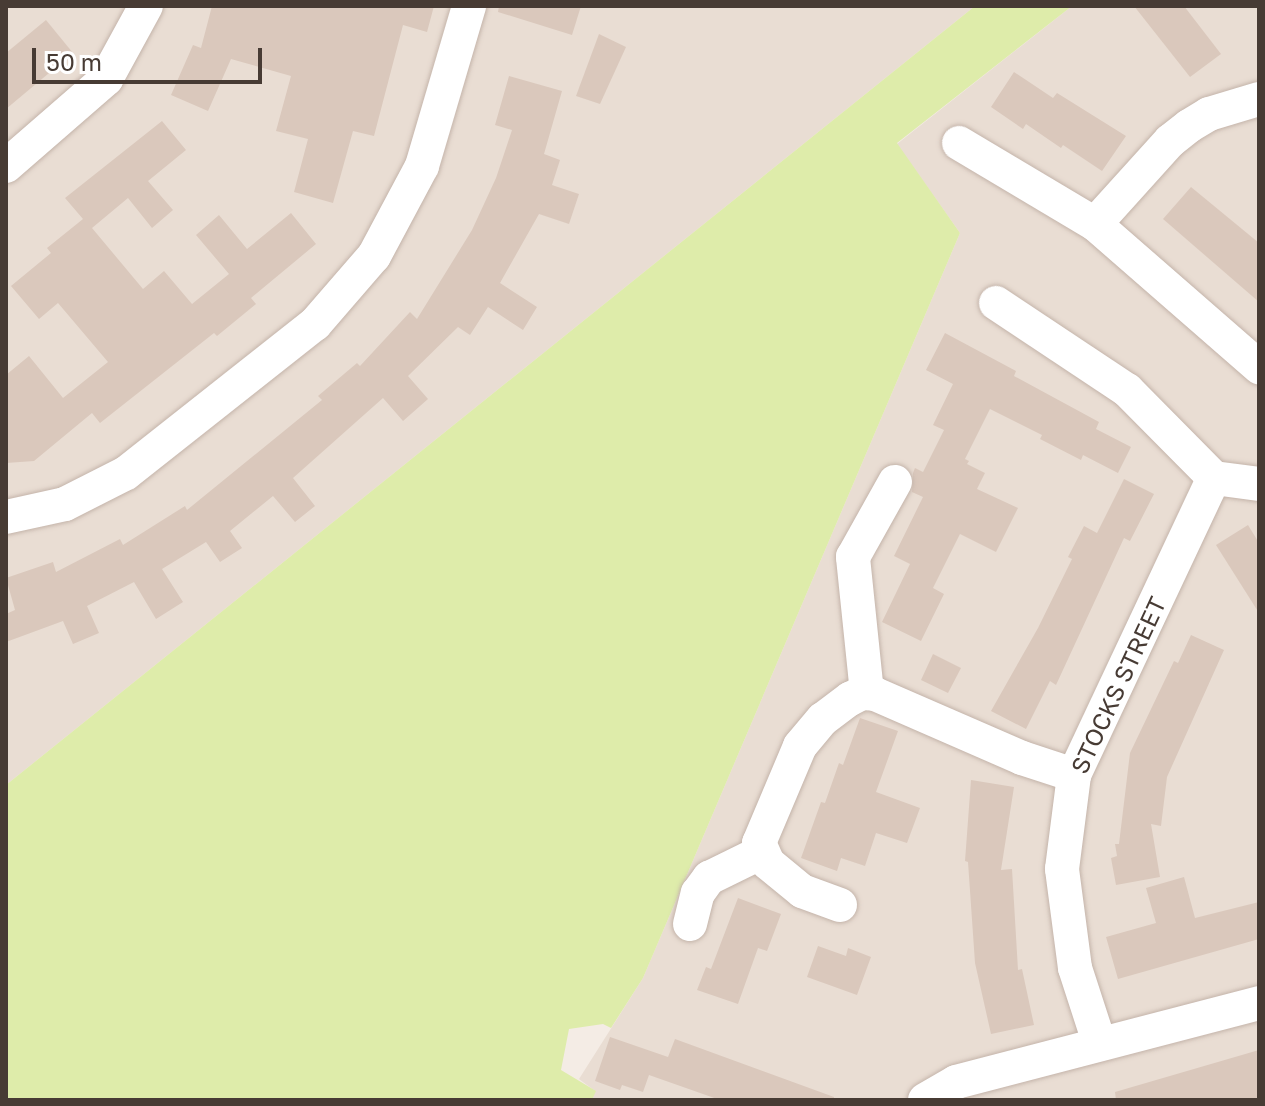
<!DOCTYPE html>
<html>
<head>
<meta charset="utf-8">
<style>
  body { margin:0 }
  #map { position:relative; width:1265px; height:1106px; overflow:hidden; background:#f4ece5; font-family:"Golos Text",sans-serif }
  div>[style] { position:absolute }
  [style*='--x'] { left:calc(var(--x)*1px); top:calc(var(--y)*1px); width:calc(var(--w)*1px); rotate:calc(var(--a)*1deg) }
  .residential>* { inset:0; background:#e9ddd3 }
  .green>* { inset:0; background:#deecaa }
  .building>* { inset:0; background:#dac8bc }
  .roads { filter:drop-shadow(0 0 2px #c4b4aa) drop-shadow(0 0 2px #c4b4aa) }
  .minor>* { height:34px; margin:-17px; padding:0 17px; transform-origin:17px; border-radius:17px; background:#fff }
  span { translate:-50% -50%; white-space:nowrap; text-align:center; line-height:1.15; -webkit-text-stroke:6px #fff; paint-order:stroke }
  .street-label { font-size:24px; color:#473b34 }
  .frame { position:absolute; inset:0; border:8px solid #473b34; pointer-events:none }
  .scale { position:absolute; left:32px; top:48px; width:230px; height:36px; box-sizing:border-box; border:4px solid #473b34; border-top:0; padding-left:10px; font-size:24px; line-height:28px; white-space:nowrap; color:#473b34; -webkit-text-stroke:6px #fff; paint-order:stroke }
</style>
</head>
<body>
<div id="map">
  <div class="residential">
    <div style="clip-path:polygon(6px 6px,975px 6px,6px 785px)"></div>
    <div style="clip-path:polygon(1072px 6px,1259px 6px,1259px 1100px,592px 1100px,595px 1091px,579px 1079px,643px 978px,960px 233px,897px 144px)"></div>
  </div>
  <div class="green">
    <div style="clip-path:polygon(975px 6px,1072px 6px,897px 143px,960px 233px,643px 978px,611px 1028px,603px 1024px,569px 1029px,561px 1070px,596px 1091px,592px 1100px,6px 1100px,6px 785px)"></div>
  </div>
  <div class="building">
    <div style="clip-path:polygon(212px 6px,434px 6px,427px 32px,403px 25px,374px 136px,353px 131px,333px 203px,294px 192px,308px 139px,276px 131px,291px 76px,231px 59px,208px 111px,171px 95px,193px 45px,201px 48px)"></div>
    <div style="clip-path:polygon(499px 6px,581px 6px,572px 35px,498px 12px)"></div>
    <div style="clip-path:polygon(1134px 6px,1184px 6px,1221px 54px,1190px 77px)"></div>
    <div style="clip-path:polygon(46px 20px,73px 53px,6px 109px,6px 53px)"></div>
    <div style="clip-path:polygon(599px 34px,626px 47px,600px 104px,576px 96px)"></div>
    <div style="clip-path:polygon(1014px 72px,1053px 98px,1057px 93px,1126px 136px,1102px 171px,1063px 145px,1061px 148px,1026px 124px,1023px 129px,991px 107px)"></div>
    <div style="clip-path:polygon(509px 76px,562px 91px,544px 154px,560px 160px,552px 185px,579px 194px,569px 224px,539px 214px,500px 283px,537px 307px,523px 330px,488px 307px,470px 335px,458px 327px,408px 376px,428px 399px,403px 421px,383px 398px,293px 478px,315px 506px,295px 522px,273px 496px,230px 531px,242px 548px,220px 562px,206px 542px,162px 569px,183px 602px,156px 619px,134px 582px,87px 606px,99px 633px,73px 644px,63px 621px,6px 642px,6px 614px,15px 610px,6px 578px,53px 562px,56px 572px,120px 539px,123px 545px,185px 506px,187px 510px,322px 400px,318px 396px,357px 363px,360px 366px,410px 312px,417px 319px,472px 230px,496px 178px,512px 130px,495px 125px)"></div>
    <div style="clip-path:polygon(162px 121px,186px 150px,148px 181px,173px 210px,152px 228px,128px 198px,92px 228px,143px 289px,164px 271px,192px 304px,229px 274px,196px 235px,219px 215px,247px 249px,291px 213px,316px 244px,251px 298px,256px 304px,217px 336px,214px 333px,100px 423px,92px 413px,34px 461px,6px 463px,6px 375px,29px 356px,63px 398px,108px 362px,58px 303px,39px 319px,11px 286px,51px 253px,47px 248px,83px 219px,65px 198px)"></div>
    <div style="clip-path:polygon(1191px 187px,1259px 243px,1259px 302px,1163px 219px)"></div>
    <div style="clip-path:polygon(945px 333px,1016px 371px,1014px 376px,1099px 422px,1096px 429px,1131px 447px,1118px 473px,1083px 455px,1081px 460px,1040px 439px,1042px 435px,990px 409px,965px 459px,969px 461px,967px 464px,985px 473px,977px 489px,1018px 508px,996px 552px,960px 534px,933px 588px,944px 594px,921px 641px,882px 622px,910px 564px,894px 556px,923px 497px,912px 492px,913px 473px,915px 468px,923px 472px,944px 430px,933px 425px,953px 384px,926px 370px)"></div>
    <div style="clip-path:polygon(1124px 479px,1154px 494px,1130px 541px,1124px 538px,1056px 685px,1050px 681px,1026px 729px,991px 711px,1038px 628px,1072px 559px,1068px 557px,1084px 526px,1097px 533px)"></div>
    <div style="clip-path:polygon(1248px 525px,1259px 543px,1259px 613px,1216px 545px)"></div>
    <div style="clip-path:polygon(1191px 635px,1224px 650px,1167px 777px,1161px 826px,1151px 824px,1160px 877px,1116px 885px,1111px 858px,1117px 856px,1115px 844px,1119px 844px,1130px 753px,1174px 661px,1178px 663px)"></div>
    <div style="clip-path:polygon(933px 654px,961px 668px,948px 693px,921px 680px)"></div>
    <div style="clip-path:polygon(860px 718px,898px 731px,876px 792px,920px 808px,907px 843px,876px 833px,865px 866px,841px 858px,837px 871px,801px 858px,821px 802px,825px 803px,839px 763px,843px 765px)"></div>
    <div style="clip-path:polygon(971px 780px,1014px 787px,1001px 870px,1012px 869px,1018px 970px,1022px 969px,1034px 1025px,991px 1034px,975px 963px,968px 862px,965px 861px)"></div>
    <div style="clip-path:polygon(1184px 877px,1195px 918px,1259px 902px,1259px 939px,1118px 979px,1106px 937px,1156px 923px,1146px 888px)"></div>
    <div style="clip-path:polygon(738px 898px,781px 914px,767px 951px,758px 948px,738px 1004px,697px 990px,706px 967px,711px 969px)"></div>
    <div style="clip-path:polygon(818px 946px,846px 956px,848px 948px,871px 957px,857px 995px,807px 977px)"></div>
    <div style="clip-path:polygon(610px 1037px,668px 1057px,675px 1039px,834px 1097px,834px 1100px,720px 1100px,649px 1075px,643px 1092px,622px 1085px,620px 1090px,595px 1081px)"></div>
    <div style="clip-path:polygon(1259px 1050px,1259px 1100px,1116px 1100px,1115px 1092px)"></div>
  </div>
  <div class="roads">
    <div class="minor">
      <div style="--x:959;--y:143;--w:158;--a:30.8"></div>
      <div style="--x:1095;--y:224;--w:218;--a:41.1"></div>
      <div style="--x:6;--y:166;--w:133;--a:-41"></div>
      <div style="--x:106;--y:79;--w:83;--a:-61.3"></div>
      <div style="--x:1095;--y:224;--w:112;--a:-47.9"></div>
      <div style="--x:1170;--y:141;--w:24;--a:-38"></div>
      <div style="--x:1189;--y:126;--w:23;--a:-31"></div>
      <div style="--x:1209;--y:114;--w:52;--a:-16.7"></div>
      <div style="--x:996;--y:303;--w:157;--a:33.6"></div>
      <div style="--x:1127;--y:390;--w:124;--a:45.3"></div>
      <div style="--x:1214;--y:478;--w:45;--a:7.6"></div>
      <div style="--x:6;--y:517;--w:60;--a:-12.4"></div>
      <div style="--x:65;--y:504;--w:68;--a:-26.9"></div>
      <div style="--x:126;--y:473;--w:241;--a:-38.3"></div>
      <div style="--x:315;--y:324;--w:90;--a:-49.1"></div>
      <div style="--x:374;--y:256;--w:102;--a:-61.9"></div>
      <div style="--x:422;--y:166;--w:167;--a:-73.6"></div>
      <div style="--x:867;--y:693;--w:137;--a:-95.9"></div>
      <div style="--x:853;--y:557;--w:86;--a:-60.8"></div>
      <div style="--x:840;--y:905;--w:40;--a:-159.8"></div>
      <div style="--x:802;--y:891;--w:44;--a:-140.5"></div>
      <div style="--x:768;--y:863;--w:22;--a:-114"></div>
      <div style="--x:759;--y:843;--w:105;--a:-67.1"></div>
      <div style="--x:800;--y:746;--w:35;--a:-50"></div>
      <div style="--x:823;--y:719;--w:34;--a:-37"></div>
      <div style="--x:850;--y:699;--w:13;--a:-27"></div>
      <div style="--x:862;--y:693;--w:13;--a:4"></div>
      <div style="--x:875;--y:694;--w:160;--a:23.5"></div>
      <div style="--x:1022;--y:758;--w:55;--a:18.1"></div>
      <div style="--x:690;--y:924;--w:32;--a:-76"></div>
      <div style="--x:698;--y:893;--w:19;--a:-54"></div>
      <div style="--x:709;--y:878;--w:59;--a:-26.1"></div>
      <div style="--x:1099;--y:1042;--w:78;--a:-108"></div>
      <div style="--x:1075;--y:968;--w:100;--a:-97.5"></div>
      <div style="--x:1062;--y:869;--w:95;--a:-82.7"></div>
      <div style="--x:1074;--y:775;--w:328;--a:-64.8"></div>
      <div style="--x:925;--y:1100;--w:36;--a:-30"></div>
      <div style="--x:956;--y:1082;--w:313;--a:-14.6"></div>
    </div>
  </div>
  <div class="street-label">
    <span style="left:1118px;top:685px;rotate:-65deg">STOCKS STREET</span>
  </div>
  <div class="frame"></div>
  <div class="scale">50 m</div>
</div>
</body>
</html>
